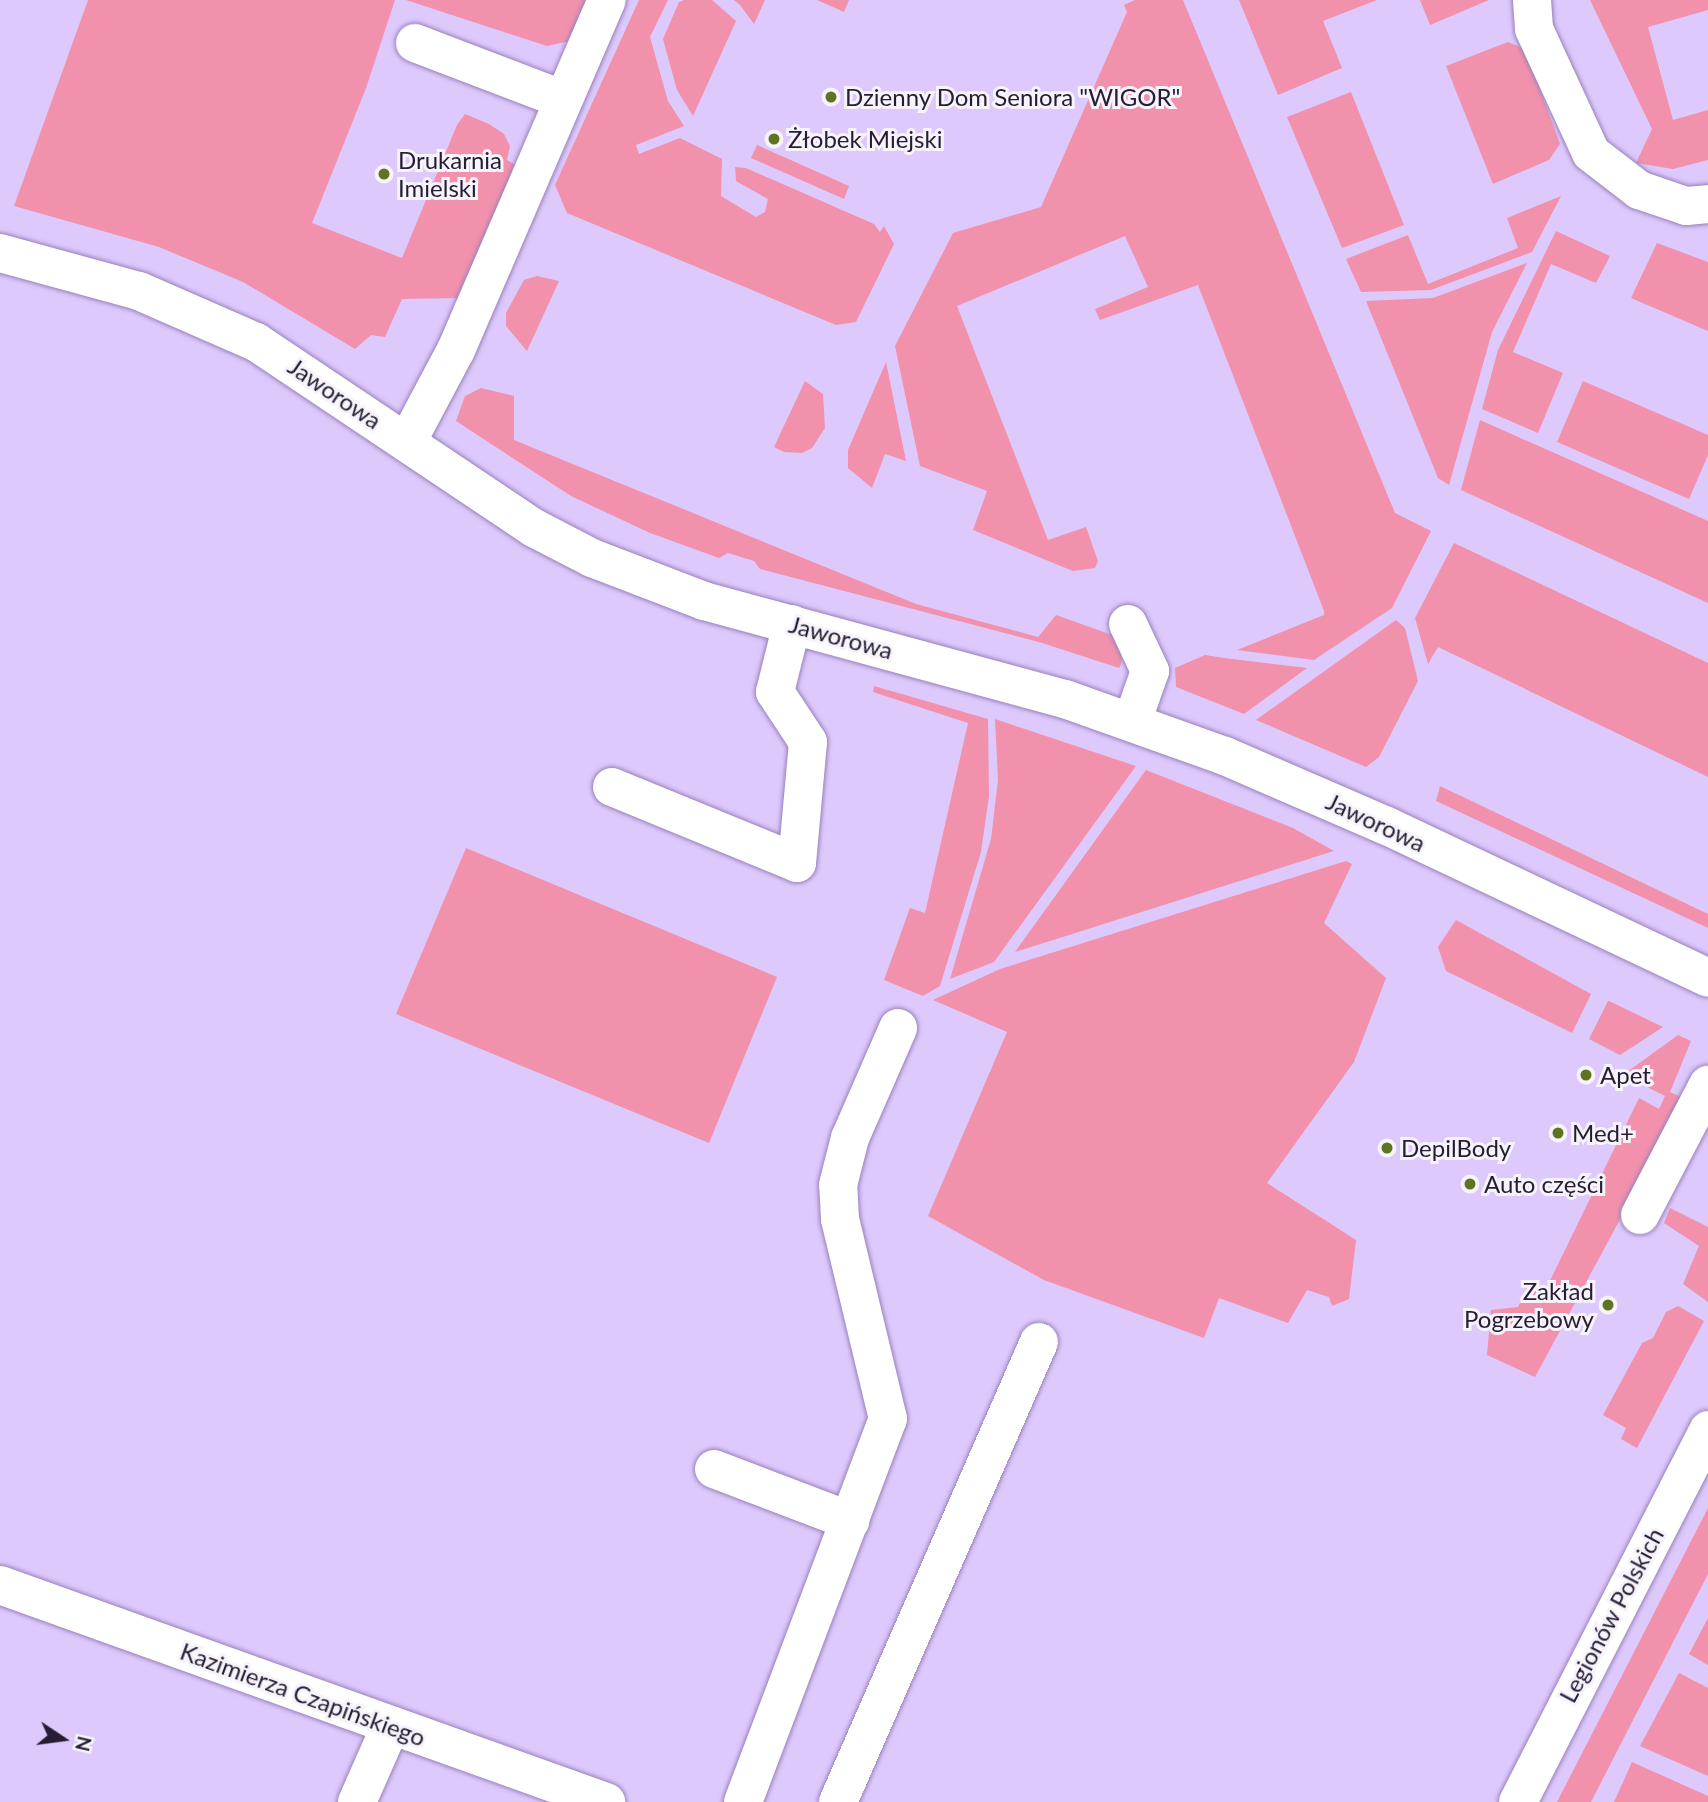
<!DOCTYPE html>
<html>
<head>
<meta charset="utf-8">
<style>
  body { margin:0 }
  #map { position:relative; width:1708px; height:1802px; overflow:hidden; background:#ddc9fc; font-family:Lato,sans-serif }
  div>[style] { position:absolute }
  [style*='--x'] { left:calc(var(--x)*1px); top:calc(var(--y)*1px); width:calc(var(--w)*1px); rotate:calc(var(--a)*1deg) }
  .green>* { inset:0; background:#f291ac }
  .roads { filter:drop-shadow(0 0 2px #9881bc) drop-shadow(0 0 2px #9881bc) }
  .minor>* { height:38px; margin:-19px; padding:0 19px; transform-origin:19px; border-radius:19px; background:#fff }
  .dots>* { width:19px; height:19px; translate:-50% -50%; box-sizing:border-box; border:4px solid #f6f4fa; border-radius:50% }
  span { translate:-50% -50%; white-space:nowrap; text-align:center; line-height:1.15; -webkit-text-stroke:6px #f6f4fa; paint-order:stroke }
  .poi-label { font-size:24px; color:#261d34 }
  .left { translate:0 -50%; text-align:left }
  .right { translate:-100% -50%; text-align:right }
  .street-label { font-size:24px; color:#261d34 }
  .north { position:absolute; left:28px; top:1704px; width:70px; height:70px; -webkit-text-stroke:5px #f6f4fa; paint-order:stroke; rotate:103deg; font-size:19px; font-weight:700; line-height:28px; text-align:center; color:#261d34 }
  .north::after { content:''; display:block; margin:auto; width:24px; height:32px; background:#261d34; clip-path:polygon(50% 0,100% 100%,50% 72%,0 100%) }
</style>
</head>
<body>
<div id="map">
  <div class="green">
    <div style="clip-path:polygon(88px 0,395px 0,366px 88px,312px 223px,402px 258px,457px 125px,465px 114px,489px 124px,504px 134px,510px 146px,507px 160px,516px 165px,458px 298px,402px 299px,385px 337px,371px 335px,355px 349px,243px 282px,159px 247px,14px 206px)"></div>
    <div style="clip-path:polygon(406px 0,589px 0,570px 41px,547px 46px)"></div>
    <div style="clip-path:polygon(639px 0,668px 0,650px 37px,668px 101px,684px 126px,636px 145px,639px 154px,680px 138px,722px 159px,721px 196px,756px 217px,765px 212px,768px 199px,736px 181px,735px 167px,746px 168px,874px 224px,880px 232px,884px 226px,894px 244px,856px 322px,836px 325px,567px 213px,555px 185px)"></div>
    <div style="clip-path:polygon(684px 0,712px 0,736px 21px,693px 116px,677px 90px,663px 39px,679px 2px)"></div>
    <div style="clip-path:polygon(734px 0,765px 0,754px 24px,740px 5px)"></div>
    <div style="clip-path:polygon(817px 0,849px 0,844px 12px)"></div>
    <div style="clip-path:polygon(1135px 0,1183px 0,1395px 513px,1431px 531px,1392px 608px,1314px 660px,1237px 650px,1324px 615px,1324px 611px,1198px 285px,1100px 320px,1095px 309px,1148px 287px,1125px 236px,957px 306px,1048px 540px,1086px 527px,1098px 561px,1095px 568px,1073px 571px,973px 530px,987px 491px,920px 466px,895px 346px,953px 233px,1041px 207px,1127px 12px,1124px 5px)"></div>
    <div style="clip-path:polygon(1239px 0,1377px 0,1323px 21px,1342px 68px,1278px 95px)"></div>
    <div style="clip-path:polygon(1420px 0,1489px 0,1430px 25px)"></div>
    <div style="clip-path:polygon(1590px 0,1708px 0,1708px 10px,1648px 27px,1673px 120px,1708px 110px,1708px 160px,1673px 169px,1636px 163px,1652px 129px)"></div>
    <div style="clip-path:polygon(1508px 42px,1525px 49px,1560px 144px,1549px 160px,1493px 184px,1446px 66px)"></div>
    <div style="clip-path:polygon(1351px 92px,1404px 225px,1342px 248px,1287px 117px)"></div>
    <div style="clip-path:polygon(757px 145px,849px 186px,844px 199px,751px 158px)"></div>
    <div style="clip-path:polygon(1561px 196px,1532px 252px,1431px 290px,1361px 292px,1346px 259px,1408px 235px,1428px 284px,1518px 248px,1507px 218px)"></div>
    <div style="clip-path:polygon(1556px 231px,1610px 256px,1596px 283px,1551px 264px,1513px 352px,1563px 373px,1538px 433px,1482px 409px,1498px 350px)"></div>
    <div style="clip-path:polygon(1657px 243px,1708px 262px,1708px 331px,1631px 298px)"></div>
    <div style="clip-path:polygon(1527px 263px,1492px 332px,1449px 485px,1438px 478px,1366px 301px,1433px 298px)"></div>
    <div style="clip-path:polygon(537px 276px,559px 281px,527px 351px,506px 326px,506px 313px,524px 280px)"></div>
    <div style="clip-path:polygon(886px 362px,906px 461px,885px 454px,872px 488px,848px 468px,848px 450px)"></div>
    <div style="clip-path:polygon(805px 381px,823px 394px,825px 428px,812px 448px,802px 453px,784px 452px,774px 447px)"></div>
    <div style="clip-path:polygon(1583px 381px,1708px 435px,1708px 455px,1689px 499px,1557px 442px)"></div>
    <div style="clip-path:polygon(481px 388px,514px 396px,514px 440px,916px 604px,1038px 637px,1056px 615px,1115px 636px,1122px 654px,1121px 664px,1119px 668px,1039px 642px,760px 569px,754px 561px,728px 553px,719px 558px,650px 533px,571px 496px,456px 421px,465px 396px)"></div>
    <div style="clip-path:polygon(1480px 420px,1708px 521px,1708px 603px,1461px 490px)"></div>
    <div style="clip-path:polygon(1454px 543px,1708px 663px,1708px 777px,1438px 647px,1428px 664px,1415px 618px)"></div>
    <div style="clip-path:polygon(1396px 620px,1405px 628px,1418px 681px,1379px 757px,1366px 767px,1256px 720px)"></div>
    <div style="clip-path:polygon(1205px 655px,1224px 658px,1307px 668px,1244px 714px,1176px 687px,1175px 668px)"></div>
    <div style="clip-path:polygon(874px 686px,988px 719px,989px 796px,981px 852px,940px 986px,923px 996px,884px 980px,910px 908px,925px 913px,968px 723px,873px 692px)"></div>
    <div style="clip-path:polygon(995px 719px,1136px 766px,994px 962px,950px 979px,991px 839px,998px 780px)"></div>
    <div style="clip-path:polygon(1146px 770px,1293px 828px,1334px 851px,1015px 952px)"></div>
    <div style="clip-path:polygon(1440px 786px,1708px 914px,1708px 928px,1436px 801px)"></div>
    <div style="clip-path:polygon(466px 848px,777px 977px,709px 1143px,396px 1014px)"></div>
    <div style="clip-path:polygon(1346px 861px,1352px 864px,1324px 923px,1386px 978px,1354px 1062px,1267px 1183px,1356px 1240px,1349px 1299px,1332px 1306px,1329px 1297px,1307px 1290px,1288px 1323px,1219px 1298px,1204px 1338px,1044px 1280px,928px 1216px,1007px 1032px,933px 1000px,1000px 969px)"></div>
    <div style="clip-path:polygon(1456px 920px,1591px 994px,1572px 1033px,1446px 971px,1438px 947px)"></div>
    <div style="clip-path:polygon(1608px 1001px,1609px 1001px,1663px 1027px,1620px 1055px,1589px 1039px)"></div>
    <div style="clip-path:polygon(1678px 1035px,1691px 1041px,1670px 1092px,1685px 1099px,1535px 1377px,1487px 1355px,1491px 1310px,1518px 1307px,1529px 1283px,1545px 1291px,1639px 1098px,1659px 1109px,1665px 1096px,1623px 1075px)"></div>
    <div style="clip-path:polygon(1670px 1208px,1708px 1227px,1708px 1302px,1683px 1284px,1699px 1246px,1664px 1223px)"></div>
    <div style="clip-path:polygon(1678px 1306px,1704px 1321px,1637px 1448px,1621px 1439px,1626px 1428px,1603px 1415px,1642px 1343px,1653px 1338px,1666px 1312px)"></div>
    <div style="clip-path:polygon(1708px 1508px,1708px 1574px,1591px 1802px,1557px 1802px)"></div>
    <div style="clip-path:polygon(1708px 1618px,1708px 1665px,1689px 1654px)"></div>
    <div style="clip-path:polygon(1679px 1673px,1708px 1688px,1708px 1776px,1640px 1746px)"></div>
    <div style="clip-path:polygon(1632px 1762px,1708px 1796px,1708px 1802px,1614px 1802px)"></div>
  </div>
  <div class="roads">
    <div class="minor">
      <div style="--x:1532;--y:0;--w:29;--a:86"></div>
      <div style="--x:1534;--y:29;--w:136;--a:65.3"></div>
      <div style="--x:1591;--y:153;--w:61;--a:37.6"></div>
      <div style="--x:1639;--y:190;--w:50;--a:18.8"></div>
      <div style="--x:1686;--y:206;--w:22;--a:-5"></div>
      <div style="--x:415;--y:43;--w:157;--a:20.9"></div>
      <div style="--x:0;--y:253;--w:144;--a:15.3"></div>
      <div style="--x:139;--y:291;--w:128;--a:23.6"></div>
      <div style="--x:256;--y:342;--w:334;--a:33.8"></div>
      <div style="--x:534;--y:528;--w:65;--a:27.3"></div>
      <div style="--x:592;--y:558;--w:120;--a:21"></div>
      <div style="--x:704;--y:601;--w:374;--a:15.2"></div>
      <div style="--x:1065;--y:699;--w:170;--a:19.6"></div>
      <div style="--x:1225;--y:756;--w:176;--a:23.4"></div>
      <div style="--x:1387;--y:826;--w:355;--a:25.3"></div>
      <div style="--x:407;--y:442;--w:104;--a:-62"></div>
      <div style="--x:456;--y:350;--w:381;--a:-66.7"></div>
      <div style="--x:1128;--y:624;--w:52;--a:64.9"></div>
      <div style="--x:1150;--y:671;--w:54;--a:109.4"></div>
      <div style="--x:612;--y:787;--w:200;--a:22.3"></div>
      <div style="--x:797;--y:863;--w:121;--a:-84.8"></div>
      <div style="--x:808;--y:742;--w:60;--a:-123.4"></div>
      <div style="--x:775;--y:692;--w:70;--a:-76"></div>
      <div style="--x:1640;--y:1215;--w:147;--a:-62.4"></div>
      <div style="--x:714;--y:1469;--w:146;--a:20.9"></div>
      <div style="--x:0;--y:1585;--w:644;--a:19.7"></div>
      <div style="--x:357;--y:1802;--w:84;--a:-66.2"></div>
      <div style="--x:743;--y:1802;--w:410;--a:-69.3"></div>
      <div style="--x:888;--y:1419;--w:206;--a:-103.5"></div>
      <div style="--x:840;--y:1219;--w:34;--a:-93"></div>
      <div style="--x:838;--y:1185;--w:49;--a:-75.7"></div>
      <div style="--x:850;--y:1138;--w:120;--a:-66.4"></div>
      <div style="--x:838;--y:1802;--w:502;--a:-66.4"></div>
      <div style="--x:1518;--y:1802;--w:418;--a:-62.9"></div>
    </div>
  </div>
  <div class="dots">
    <div style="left:831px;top:97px;background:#5f7322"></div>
    <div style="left:774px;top:139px;background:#5f7322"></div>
    <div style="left:384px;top:174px;background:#5f7322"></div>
    <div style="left:1586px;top:1075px;background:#5f7322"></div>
    <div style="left:1558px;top:1133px;background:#5f7322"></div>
    <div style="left:1387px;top:1148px;background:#5f7322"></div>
    <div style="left:1470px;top:1184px;background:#5f7322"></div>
    <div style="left:1608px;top:1305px;background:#5f7322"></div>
  </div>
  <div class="poi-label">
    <span class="left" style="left:845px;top:97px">Dzienny Dom Seniora "WIGOR"</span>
    <span class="left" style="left:788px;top:139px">Żłobek Miejski</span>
    <span class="left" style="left:398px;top:174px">Drukarnia<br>Imielski</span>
    <span class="left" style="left:1600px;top:1075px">Apet</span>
    <span class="left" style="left:1572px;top:1133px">Med+</span>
    <span class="left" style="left:1401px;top:1148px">DepilBody</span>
    <span class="left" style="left:1484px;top:1184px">Auto części</span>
    <span class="right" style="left:1594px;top:1305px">Zakład<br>Pogrzebowy</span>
  </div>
  <div class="street-label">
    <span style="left:335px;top:393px;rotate:34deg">Jaworowa</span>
    <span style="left:841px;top:637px;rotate:15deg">Jaworowa</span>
    <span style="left:1376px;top:822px;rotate:25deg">Jaworowa</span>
    <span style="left:1611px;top:1615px;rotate:-62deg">Legionów Polskich</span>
    <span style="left:303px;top:1694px;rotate:20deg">Kazimierza Czapińskiego</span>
  </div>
  <div class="north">N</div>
</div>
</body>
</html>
